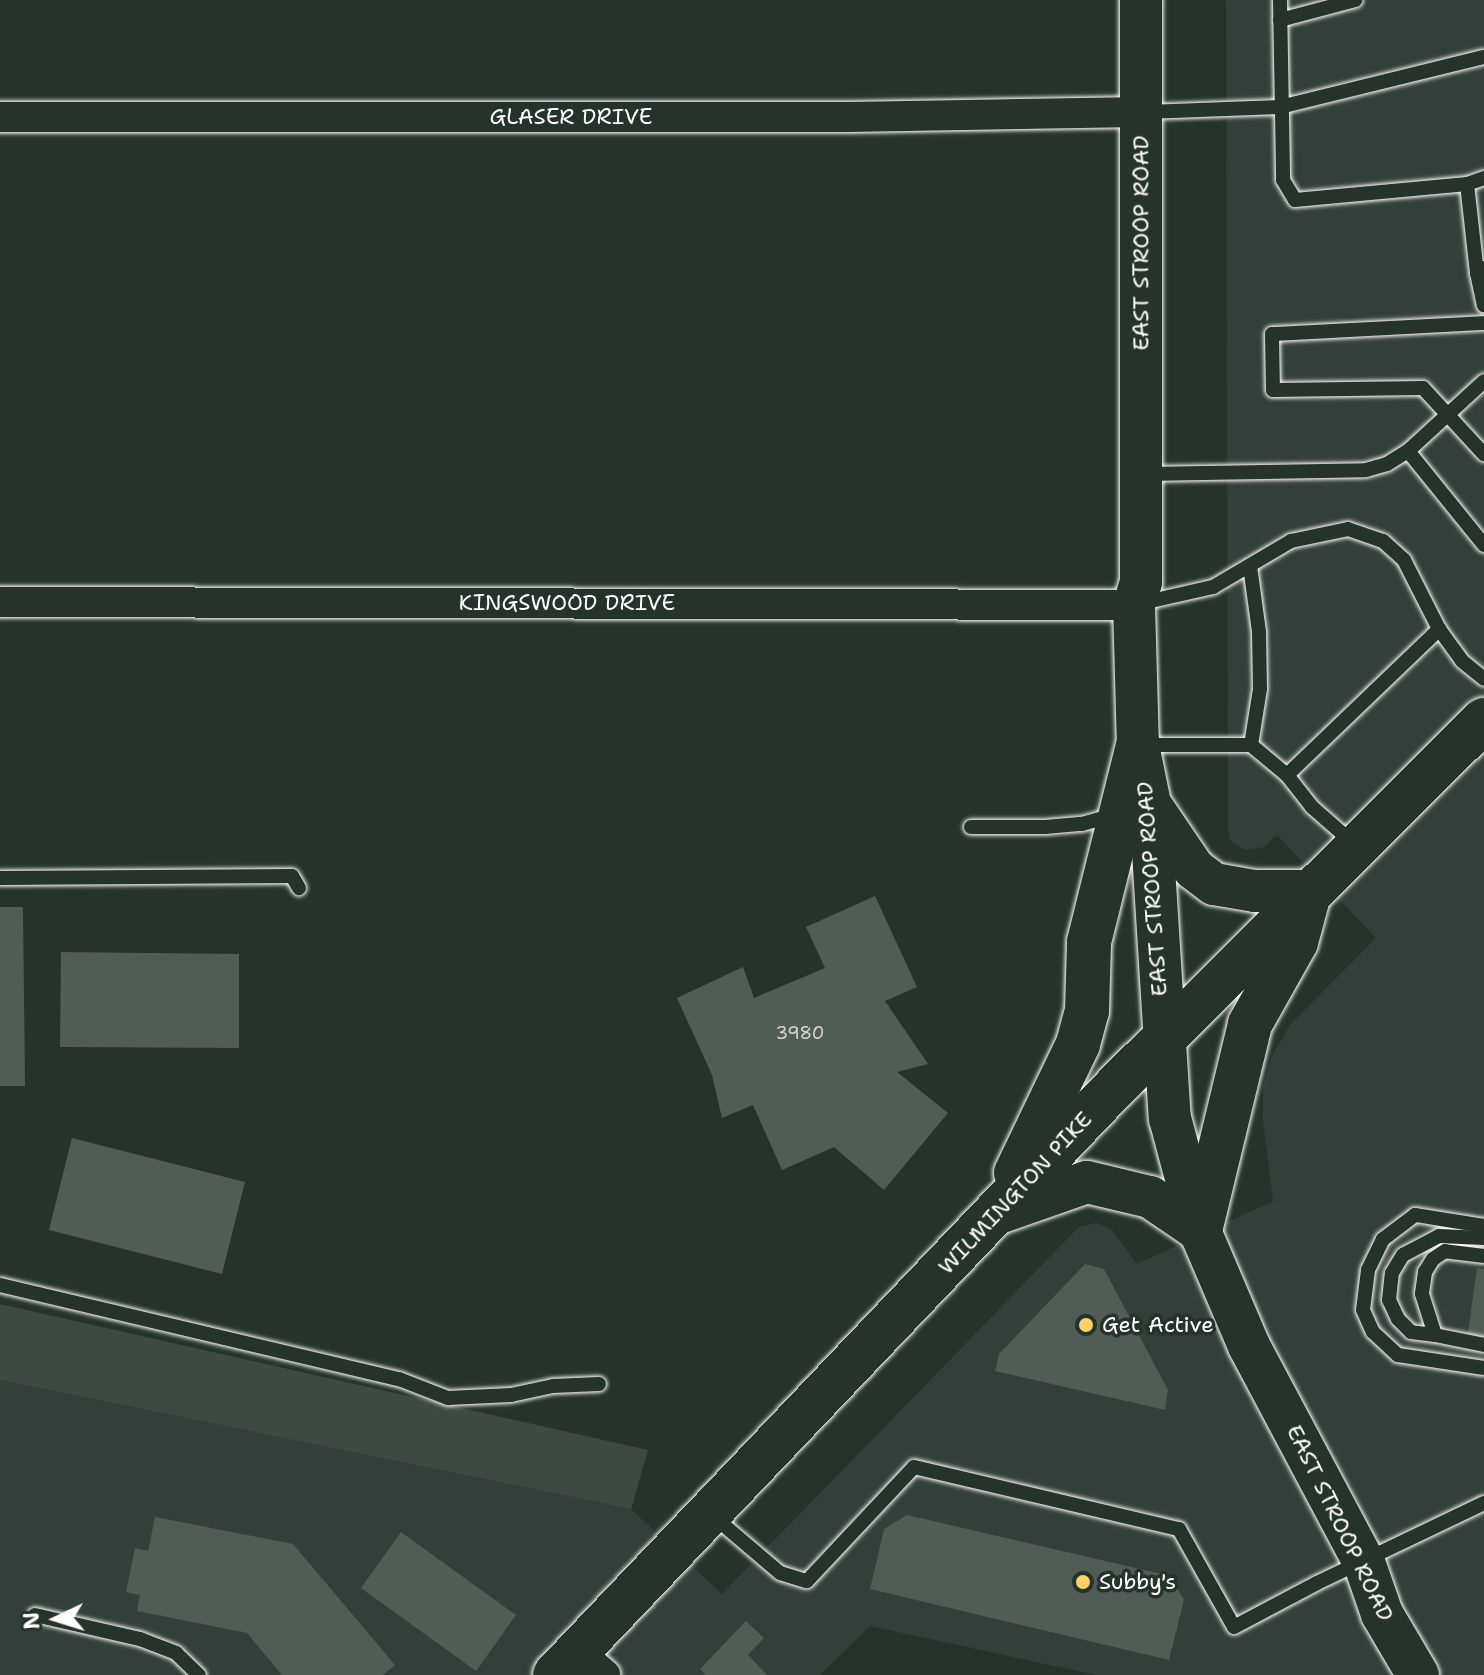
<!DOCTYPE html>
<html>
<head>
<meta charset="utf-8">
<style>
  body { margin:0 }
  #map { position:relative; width:1484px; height:1675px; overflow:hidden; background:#26332d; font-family:"Shantell Sans",sans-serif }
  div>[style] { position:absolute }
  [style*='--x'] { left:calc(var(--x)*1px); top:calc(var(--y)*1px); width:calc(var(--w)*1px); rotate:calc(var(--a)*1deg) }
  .built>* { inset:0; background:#333f3a }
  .green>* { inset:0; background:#3e4944 }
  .building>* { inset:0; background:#515c57 }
  .roads { filter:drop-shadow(0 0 2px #fff) drop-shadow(0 0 2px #fff) }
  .service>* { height:14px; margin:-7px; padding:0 7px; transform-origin:7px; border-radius:7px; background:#26332d }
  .minor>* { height:30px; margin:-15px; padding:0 15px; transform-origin:15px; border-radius:15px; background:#26332d }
  .secondary>* { height:42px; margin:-21px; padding:0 21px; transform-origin:21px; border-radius:21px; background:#26332d }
  .primary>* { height:44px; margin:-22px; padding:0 22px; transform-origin:22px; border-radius:22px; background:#26332d }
  .dots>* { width:22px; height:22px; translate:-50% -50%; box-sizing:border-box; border:4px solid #26332d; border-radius:50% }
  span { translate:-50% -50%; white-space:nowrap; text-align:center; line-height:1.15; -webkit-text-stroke:7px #26332d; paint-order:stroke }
  .number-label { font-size:18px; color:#d4d6d5 }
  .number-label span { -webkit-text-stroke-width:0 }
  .street-label { font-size:22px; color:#fff }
  .poi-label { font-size:22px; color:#fff }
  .left { translate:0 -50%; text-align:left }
  .north { position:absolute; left:16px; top:1579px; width:80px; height:80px; -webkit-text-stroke:6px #26332d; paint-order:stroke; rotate:266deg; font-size:22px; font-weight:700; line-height:32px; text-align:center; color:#fff }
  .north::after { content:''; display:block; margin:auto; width:28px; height:36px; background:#fff; clip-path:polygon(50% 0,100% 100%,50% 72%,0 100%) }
</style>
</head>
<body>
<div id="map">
  <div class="built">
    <div style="clip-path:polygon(1226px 0,1484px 0,1484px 1675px,1096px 1675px,870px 1626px,820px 1675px,0 1675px,0 1380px,631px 1509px,722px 1594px,1079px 1227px,1097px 1223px,1112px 1230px,1137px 1264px,1273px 1201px,1263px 1121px,1263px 1087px,1272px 1056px,1289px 1026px,1376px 938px,1277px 835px,1264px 847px,1246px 850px,1231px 842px,1228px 830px)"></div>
  </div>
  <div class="green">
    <div style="clip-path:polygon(0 1304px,648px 1450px,631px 1509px,0 1380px)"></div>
  </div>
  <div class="building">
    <div style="clip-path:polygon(875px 896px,917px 987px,885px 1001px,928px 1064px,897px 1072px,948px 1113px,884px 1190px,834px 1147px,782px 1170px,753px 1105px,722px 1118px,712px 1075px,677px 998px,743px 967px,754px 998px,825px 968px,806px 927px)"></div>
    <div style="clip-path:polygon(0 907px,23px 907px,25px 1086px,0 1086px)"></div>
    <div style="clip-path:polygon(61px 952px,239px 954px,239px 1048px,60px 1047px)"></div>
    <div style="clip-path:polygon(72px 1138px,245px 1182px,222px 1274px,49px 1230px)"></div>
    <div style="clip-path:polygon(1085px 1264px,1104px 1269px,1168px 1390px,1165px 1410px,995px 1371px,999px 1354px)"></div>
    <div style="clip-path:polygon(1477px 1268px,1484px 1269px,1484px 1341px,1467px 1339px)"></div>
    <div style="clip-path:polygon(907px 1515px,1170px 1576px,1184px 1600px,1169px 1660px,870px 1589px,884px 1529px)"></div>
    <div style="clip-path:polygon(155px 1517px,293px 1544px,395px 1665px,383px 1675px,282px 1675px,247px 1633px,137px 1611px,140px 1595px,126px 1592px,135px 1548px,148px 1551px)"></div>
    <div style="clip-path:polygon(401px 1532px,516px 1615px,476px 1671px,361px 1588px)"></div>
    <div style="clip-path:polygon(746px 1621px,764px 1638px,748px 1655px,767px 1675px,706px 1675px,700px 1669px)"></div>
  </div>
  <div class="roads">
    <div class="service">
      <div style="--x:1280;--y:0;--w:180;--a:89"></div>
      <div style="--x:1283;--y:180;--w:23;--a:59"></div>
      <div style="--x:1295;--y:200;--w:173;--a:-5.3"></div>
      <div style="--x:1467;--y:184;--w:18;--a:-19"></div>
      <div style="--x:1280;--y:20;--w:78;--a:-14.9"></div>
      <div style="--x:1146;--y:112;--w:134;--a:-2.1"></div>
      <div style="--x:1280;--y:107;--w:210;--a:-13.8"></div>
      <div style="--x:1467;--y:184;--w:90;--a:83.6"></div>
      <div style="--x:1482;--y:268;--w:7;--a:135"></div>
      <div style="--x:1477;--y:273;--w:33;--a:78"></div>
      <div style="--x:1484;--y:323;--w:212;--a:177"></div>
      <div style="--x:1272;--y:334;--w:56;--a:89"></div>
      <div style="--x:1273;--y:390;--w:150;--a:-0.8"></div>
      <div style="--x:1423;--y:388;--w:90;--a:47.3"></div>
      <div style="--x:1408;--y:451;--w:121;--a:51"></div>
      <div style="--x:1146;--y:474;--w:220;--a:-1"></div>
      <div style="--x:1366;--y:470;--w:22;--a:-16"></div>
      <div style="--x:1387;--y:464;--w:25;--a:-32"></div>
      <div style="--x:1408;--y:451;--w:103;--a:-42.6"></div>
      <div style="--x:1250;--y:566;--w:67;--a:82.2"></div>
      <div style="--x:1259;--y:632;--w:57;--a:89"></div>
      <div style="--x:1260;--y:689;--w:57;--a:99.1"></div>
      <div style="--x:1142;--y:603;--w:73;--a:-12.7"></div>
      <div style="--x:1213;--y:587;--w:91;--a:-30.5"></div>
      <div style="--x:1291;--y:541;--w:58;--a:-11.9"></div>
      <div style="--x:1348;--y:529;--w:37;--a:19"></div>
      <div style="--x:1383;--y:541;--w:28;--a:42"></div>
      <div style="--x:1404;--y:560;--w:77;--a:63.1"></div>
      <div style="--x:1439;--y:629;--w:39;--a:54"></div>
      <div style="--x:1462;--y:661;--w:28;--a:39"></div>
      <div style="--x:1142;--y:745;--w:109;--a:0"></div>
      <div style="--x:1251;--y:745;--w:47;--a:39.8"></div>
      <div style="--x:1287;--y:775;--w:41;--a:52"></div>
      <div style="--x:1312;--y:807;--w:55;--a:41.3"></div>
      <div style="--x:1287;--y:775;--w:211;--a:-43.8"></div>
      <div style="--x:971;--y:827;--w:74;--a:0"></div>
      <div style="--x:1045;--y:827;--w:37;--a:-5"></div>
      <div style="--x:1082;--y:824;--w:32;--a:-16"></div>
      <div style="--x:0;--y:878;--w:292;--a:-0.4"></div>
      <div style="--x:292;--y:876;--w:14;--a:60"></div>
      <div style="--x:1484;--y:1226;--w:70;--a:-170.9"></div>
      <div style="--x:1415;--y:1215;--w:40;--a:143"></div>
      <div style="--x:1383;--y:1239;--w:34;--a:116"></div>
      <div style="--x:1368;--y:1270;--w:40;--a:97.1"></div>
      <div style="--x:1363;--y:1310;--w:24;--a:66"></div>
      <div style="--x:1373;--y:1332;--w:34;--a:43"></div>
      <div style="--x:1398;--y:1355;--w:87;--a:8.6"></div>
      <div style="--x:1484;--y:1256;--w:39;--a:-173"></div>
      <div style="--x:1445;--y:1251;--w:14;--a:146"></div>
      <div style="--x:1433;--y:1259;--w:15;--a:122"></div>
      <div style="--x:1425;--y:1272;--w:22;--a:98"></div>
      <div style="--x:1422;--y:1294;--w:43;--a:72.4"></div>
      <div style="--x:1435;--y:1335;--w:50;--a:11.5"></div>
      <div style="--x:0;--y:1285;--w:410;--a:13.3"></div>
      <div style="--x:399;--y:1379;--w:53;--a:21.2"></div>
      <div style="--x:448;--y:1398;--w:63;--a:-2.7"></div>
      <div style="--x:511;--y:1395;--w:43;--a:-12.1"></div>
      <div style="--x:553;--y:1386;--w:46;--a:-2.5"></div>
      <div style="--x:1435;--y:1335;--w:24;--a:-173"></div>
      <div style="--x:1411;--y:1332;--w:18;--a:-135"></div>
      <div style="--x:1398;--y:1319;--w:21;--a:-115"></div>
      <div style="--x:1389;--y:1300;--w:27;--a:-84"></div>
      <div style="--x:1392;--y:1273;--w:21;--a:-59"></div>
      <div style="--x:1403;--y:1255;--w:41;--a:-27.8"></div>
      <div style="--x:1439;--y:1236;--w:45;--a:2.5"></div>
      <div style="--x:713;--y:1516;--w:88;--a:40.4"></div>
      <div style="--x:780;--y:1573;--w:28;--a:17"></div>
      <div style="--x:807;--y:1581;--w:156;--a:-46.8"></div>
      <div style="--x:914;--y:1467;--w:272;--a:13.2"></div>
      <div style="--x:1179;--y:1529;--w:112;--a:60.7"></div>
      <div style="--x:1234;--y:1627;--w:94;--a:-27.9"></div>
      <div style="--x:1317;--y:1583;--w:185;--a:-25.6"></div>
      <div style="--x:35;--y:1615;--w:108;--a:12.9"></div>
      <div style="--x:140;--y:1639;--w:39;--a:21"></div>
      <div style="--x:176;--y:1653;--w:32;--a:44"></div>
    </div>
    <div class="minor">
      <div style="--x:0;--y:117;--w:849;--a:0"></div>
      <div style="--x:849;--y:117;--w:292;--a:-1"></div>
      <div style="--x:0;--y:602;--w:1134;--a:0.15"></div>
      <div style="--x:579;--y:1652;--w:35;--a:41"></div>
    </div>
    <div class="secondary">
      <div style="--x:1141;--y:0;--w:582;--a:90"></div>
      <div style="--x:1141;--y:582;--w:24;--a:107"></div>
      <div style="--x:1134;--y:605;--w:140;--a:88.4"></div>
      <div style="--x:1138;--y:745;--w:60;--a:78.5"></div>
      <div style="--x:1150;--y:804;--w:315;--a:86.4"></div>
      <div style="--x:1170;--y:1118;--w:117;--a:75.1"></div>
      <div style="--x:1200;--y:1231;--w:125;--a:66.9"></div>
      <div style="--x:1249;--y:1346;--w:245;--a:62"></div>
      <div style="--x:1364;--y:1562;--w:55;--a:70.9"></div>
      <div style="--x:1382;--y:1614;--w:71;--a:59.5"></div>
      <div style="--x:1150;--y:804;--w:78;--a:55.9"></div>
      <div style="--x:1194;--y:869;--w:25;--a:37"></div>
      <div style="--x:1214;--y:884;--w:42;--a:9.7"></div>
      <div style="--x:1255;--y:891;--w:54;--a:0"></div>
      <div style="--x:996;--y:1214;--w:96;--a:-19.4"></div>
      <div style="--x:1087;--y:1182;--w:65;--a:13.4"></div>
      <div style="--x:1150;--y:1197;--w:60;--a:34.2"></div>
    </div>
    <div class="primary">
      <div style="--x:1016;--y:1173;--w:143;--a:-64.3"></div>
      <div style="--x:1078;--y:1044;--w:34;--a:-75"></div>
      <div style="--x:1087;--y:1011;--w:69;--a:-88.3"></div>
      <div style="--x:1089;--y:942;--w:203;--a:-76"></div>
      <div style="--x:1200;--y:1231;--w:213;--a:-76.4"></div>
      <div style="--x:1250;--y:1024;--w:94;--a:-60.7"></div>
      <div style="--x:1296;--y:942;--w:42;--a:-75"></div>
      <div style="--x:555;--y:1675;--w:815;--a:-46.39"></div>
      <div style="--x:1117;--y:1085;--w:518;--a:-44.84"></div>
    </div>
  </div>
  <div class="dots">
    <div style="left:1086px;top:1325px;background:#ffd166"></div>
    <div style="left:1083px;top:1582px;background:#ffd166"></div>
  </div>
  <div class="number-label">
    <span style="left:800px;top:1033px">3980</span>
  </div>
  <div class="street-label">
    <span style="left:571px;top:117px">GLASER DRIVE</span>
    <span style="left:1141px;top:243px;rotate:-90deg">EAST STROOP ROAD</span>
    <span style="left:567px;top:603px">KINGSWOOD DRIVE</span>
    <span style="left:1152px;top:889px;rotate:-94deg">EAST STROOP ROAD</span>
    <span style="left:1015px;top:1193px;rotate:-47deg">WILMINGTON PIKE</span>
    <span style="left:1340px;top:1523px;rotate:64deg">EAST STROOP ROAD</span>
  </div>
  <div class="poi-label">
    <span class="left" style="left:1102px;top:1325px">Get Active</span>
    <span class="left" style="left:1099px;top:1582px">Subby's</span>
  </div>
  <div class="north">N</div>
</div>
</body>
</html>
